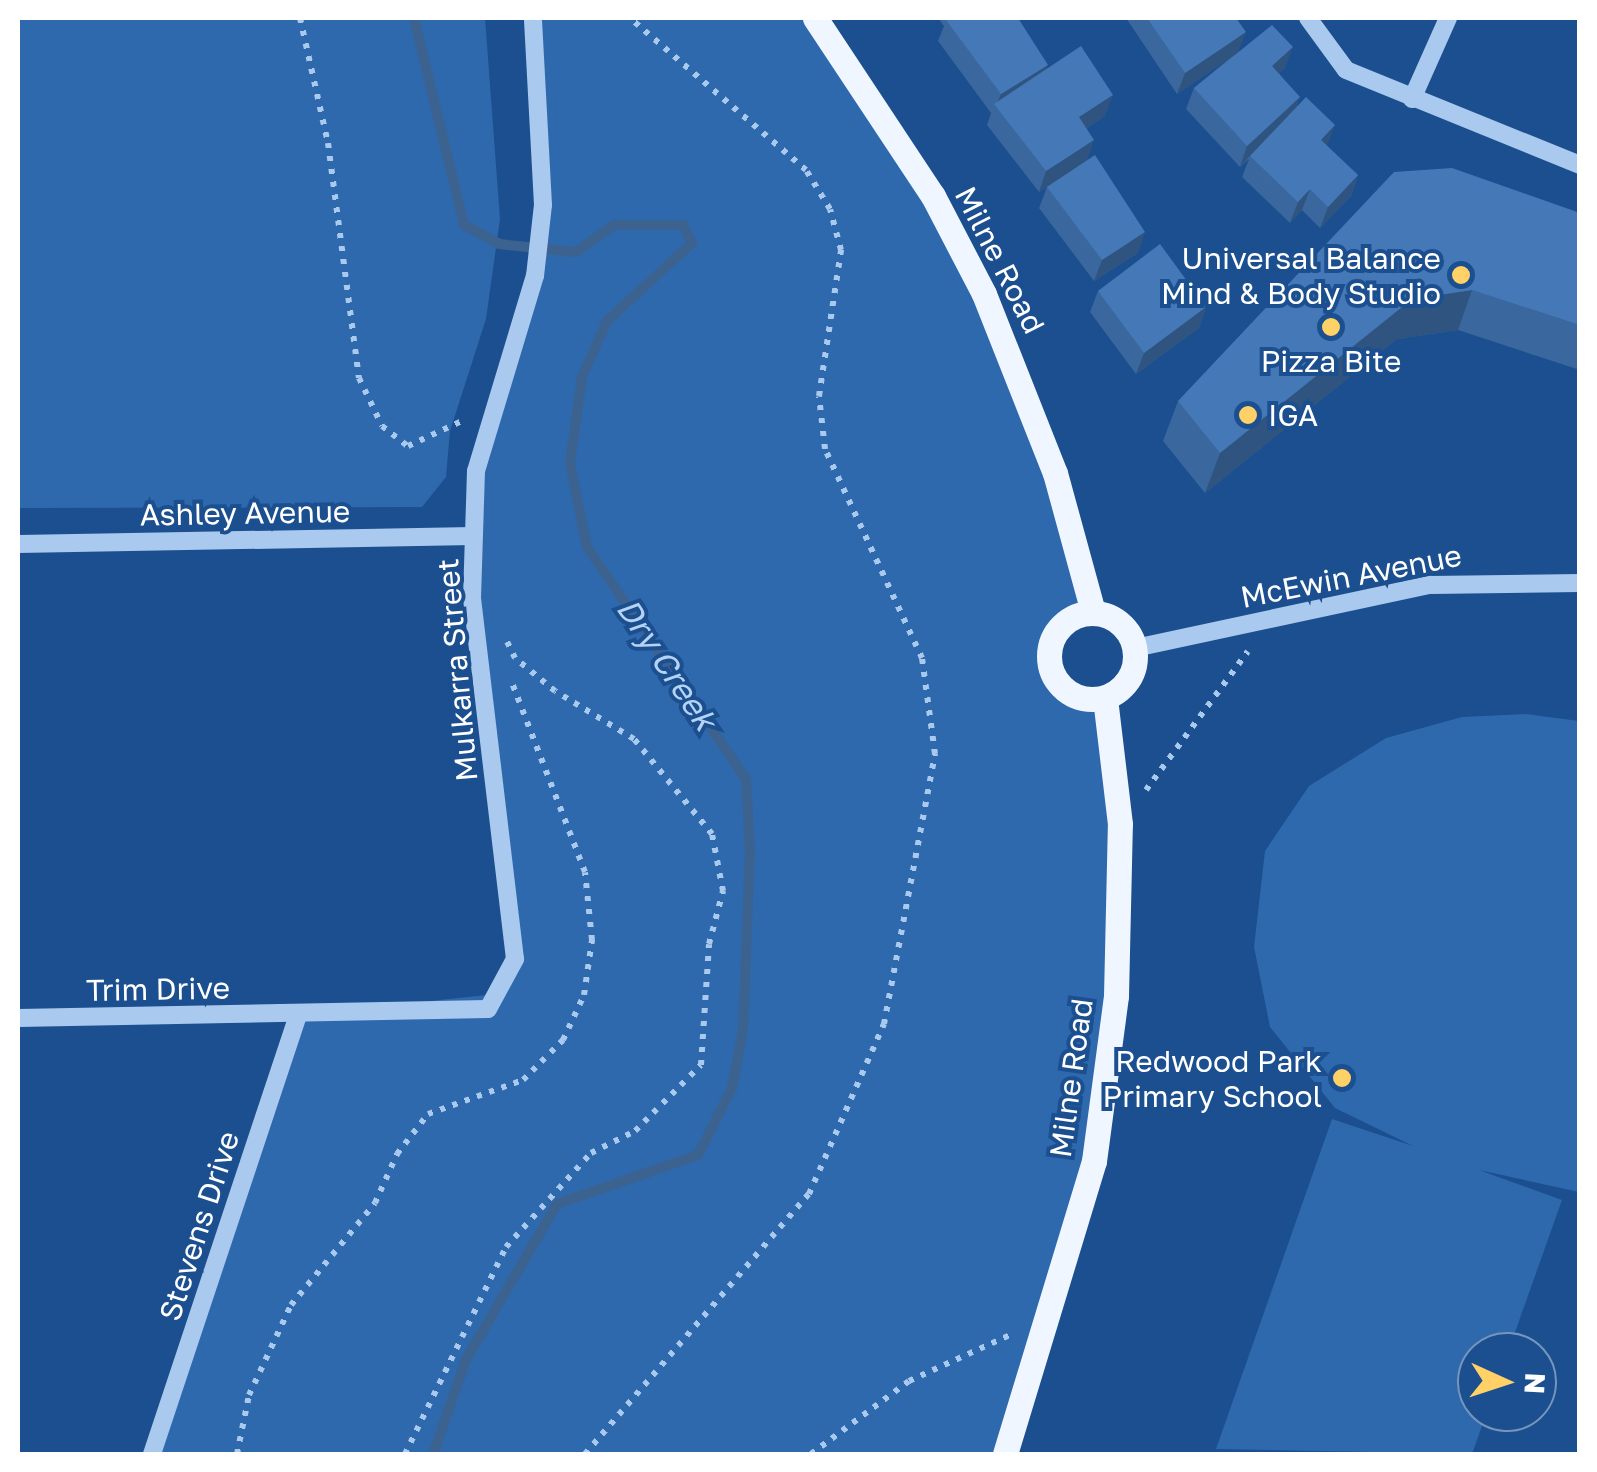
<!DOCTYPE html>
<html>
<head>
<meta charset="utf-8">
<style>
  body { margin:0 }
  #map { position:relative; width:1597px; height:1472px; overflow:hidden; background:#1b4f8f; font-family:"Golos Text",sans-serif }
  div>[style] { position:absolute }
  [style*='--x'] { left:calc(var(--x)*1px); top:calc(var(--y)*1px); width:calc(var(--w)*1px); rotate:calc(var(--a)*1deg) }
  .green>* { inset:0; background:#2e69ad }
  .stream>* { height:10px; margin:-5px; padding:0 5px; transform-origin:5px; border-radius:5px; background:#3c6290 }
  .path>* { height:6px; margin-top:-3px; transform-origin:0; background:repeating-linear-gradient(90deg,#a9c9ee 0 5px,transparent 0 13px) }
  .minor>* { height:18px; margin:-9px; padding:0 9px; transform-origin:9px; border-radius:9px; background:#a9c9ee }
  .major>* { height:25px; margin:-12.5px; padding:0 12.5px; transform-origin:12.5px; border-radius:12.5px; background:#f0f6ff }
  .major>.ring { margin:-12.5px; padding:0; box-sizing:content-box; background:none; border:25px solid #f0f6ff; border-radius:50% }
  .wall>* { inset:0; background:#3a679d }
  .shaded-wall>* { inset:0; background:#305480 }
  .building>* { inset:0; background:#4478b7 }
  .dots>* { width:28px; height:28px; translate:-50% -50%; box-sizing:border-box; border:5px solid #1b4f8f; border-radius:50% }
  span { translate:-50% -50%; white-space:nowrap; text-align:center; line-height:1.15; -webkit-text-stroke:8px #1b4f8f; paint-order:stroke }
  .poi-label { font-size:30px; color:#fff }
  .right { translate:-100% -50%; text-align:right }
  .left { translate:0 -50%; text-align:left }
  .street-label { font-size:30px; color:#fff }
  .water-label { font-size:32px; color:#b5d3f5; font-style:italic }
  .frame { position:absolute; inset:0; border:20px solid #fff; pointer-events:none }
  .north { position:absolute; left:1457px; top:1332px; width:100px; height:100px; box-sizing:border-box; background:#1b4f8f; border:2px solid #7695bc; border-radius:50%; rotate:93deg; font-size:28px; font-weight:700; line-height:40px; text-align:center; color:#fff }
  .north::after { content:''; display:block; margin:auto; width:35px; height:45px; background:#ffd166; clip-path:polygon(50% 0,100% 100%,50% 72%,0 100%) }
</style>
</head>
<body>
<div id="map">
  <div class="green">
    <div style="clip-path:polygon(18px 18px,485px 18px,500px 219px,486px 319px,450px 431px,446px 477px,422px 507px,18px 508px)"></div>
    <div style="clip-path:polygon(533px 18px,815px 18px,984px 294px,1093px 612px,1065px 622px,1049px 663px,1075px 697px,1105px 699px,1120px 824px,1094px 1161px,1005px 1454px,152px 1454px,298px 1015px,496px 994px,515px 959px,473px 536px,476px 471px,535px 276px)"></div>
    <div style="clip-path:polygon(1526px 714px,1579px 721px,1579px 1192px,1479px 1170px,1562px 1200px,1508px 1352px,1477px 1352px,1477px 1412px,1487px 1412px,1472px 1454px,1216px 1449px,1332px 1119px,1413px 1146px,1335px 1108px,1270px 1027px,1254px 947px,1265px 851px,1309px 786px,1386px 738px,1462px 717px)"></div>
  </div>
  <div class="stream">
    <div style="--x:414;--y:18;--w:213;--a:76.4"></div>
    <div style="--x:464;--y:225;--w:40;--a:28"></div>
    <div style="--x:499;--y:244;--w:77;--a:5.9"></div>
    <div style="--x:576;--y:252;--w:47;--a:-35.4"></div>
    <div style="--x:614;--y:225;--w:69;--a:0"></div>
    <div style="--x:683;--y:225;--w:20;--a:63"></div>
    <div style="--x:692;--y:243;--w:115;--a:137.5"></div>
    <div style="--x:607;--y:321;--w:61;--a:114.1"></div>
    <div style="--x:582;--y:377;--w:87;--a:97.9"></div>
    <div style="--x:570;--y:463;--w:86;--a:78.6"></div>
    <div style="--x:587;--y:547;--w:281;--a:55.6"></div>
    <div style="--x:746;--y:779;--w:71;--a:86.8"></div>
    <div style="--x:750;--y:850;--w:180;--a:92.2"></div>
    <div style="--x:743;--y:1030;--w:59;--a:100.7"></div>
    <div style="--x:732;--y:1088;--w:75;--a:116.9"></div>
    <div style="--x:698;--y:1155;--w:149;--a:160.8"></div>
    <div style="--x:557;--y:1204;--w:181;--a:120.3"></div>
    <div style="--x:466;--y:1360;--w:100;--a:109.3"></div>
  </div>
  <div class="path">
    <div style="--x:300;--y:18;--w:128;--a:77.4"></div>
    <div style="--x:328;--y:143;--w:237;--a:82.5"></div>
    <div style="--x:359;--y:378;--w:53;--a:64.4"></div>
    <div style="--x:382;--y:426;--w:33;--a:38"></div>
    <div style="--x:408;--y:446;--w:62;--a:-24.9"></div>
    <div style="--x:1146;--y:790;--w:172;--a:-53.7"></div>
    <div style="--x:237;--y:1454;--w:60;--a:-78.5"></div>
    <div style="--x:249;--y:1395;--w:99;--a:-65"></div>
    <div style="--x:291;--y:1305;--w:132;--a:-50.5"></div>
    <div style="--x:375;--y:1203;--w:54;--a:-65.8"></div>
    <div style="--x:397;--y:1154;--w:51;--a:-52.2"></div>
    <div style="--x:428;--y:1114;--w:101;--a:-19.7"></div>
    <div style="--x:523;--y:1080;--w:57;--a:-45"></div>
    <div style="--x:563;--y:1040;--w:50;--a:-65"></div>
    <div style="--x:584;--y:995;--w:56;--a:-81.7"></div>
    <div style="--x:592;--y:940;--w:68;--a:-95.9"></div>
    <div style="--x:585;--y:872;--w:206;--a:-111.1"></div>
    <div style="--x:405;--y:1454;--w:230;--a:-64"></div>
    <div style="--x:506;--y:1247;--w:127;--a:-47.9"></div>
    <div style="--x:591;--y:1153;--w:49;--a:-26.6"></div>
    <div style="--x:635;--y:1131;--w:93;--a:-45"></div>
    <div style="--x:701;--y:1065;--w:121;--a:-86.2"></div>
    <div style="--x:709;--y:944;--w:55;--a:-75.2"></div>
    <div style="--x:723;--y:891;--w:58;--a:-100.9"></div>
    <div style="--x:712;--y:834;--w:123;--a:-129.4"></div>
    <div style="--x:634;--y:739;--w:92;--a:-148.7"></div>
    <div style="--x:555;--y:691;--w:52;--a:-140.5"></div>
    <div style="--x:515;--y:658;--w:25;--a:-116"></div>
    <div style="--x:585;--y:1454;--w:343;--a:-49.3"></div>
    <div style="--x:809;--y:1194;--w:186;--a:-66.2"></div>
    <div style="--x:884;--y:1024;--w:275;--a:-79.3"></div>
    <div style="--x:935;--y:754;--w:97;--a:-97.7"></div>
    <div style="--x:922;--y:658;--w:230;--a:-114.9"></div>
    <div style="--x:825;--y:449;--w:53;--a:-96.5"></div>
    <div style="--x:819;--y:396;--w:148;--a:-81.4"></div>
    <div style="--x:841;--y:250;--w:42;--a:-105"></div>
    <div style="--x:830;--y:209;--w:46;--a:-121.6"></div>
    <div style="--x:806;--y:170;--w:233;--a:-139.2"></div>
    <div style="--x:811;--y:1454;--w:122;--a:-36.7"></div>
    <div style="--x:909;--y:1381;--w:113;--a:-24.5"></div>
  </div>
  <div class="minor">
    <div style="--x:1308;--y:18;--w:64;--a:53.8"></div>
    <div style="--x:1346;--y:70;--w:253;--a:22.1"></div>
    <div style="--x:1412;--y:99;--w:89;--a:-66"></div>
    <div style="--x:18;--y:544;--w:455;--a:-1"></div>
    <div style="--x:1135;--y:648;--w:302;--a:-12.1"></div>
    <div style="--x:1430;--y:585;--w:150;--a:-0.8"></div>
    <div style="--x:18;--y:1018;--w:470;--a:-1.1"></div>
    <div style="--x:488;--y:1009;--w:57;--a:-61.6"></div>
    <div style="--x:515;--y:959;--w:364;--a:-96.8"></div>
    <div style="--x:472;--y:598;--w:127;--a:-88.2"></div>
    <div style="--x:476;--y:471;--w:204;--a:-73.2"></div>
    <div style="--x:535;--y:276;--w:71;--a:-83.6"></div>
    <div style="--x:543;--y:205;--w:187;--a:-93.1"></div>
    <div style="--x:152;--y:1454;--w:463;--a:-71.6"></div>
  </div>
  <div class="major">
    <div style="--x:815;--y:18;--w:214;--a:56.5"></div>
    <div style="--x:933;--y:196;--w:110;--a:62.5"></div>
    <div style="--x:984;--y:294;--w:193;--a:68.4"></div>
    <div style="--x:1055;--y:473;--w:144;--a:74.7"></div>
    <div class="ring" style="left:1049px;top:613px;width:61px;height:61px"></div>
    <div style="--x:1005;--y:1454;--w:306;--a:-73.1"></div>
    <div style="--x:1094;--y:1161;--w:166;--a:-82.4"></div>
    <div style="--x:1116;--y:996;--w:172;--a:-88.7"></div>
    <div style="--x:1120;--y:824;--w:126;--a:-96.8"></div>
  </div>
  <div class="wall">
    <div style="clip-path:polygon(938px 18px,1018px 18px,1046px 70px,1105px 116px,1087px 128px,1087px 161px,1138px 253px,1094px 281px,1039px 208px,1047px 187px,1039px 192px,987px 125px,991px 113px,938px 41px,944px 26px)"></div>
    <div style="clip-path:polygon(1126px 18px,1236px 18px,1239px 52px,1285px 68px,1279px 73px,1297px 106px,1327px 146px,1358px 175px,1351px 196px,1320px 228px,1302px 210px,1290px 223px,1242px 177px,1249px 159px,1240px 167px,1186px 109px,1194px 88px,1230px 58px,1177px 94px)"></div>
    <div style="clip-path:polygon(1580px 213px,1580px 370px,1458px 330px,1397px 339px,1205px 493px,1163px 441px,1178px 401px)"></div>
    <div style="clip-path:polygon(1098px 291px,1206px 307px,1199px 328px,1136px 374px,1090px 312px)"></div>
  </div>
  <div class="shaded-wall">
    <div style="clip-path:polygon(1246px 32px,1238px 53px,1177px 94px,1185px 73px)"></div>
    <div style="clip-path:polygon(1293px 47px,1285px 68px,1265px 87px,1272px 66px)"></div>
    <div style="clip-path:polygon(1048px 65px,1040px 86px,996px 106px,1001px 94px)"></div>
    <div style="clip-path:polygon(1113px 95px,1105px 116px,1072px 138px,1079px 117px)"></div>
    <div style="clip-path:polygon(1300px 97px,1293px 118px,1250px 156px,1240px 167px,1247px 146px)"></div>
    <div style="clip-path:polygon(1335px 125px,1327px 146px,1321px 140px)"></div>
    <div style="clip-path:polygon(1094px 140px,1087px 161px,1039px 192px,1046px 171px)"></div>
    <div style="clip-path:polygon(1358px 175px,1351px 196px,1320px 228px,1328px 207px)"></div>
    <div style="clip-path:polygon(1310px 189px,1302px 210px,1290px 223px,1298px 202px)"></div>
    <div style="clip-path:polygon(1145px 232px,1138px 253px,1094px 281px,1102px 260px)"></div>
    <div style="clip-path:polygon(1472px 290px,1458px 330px,1397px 339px,1205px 493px,1220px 453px,1412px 299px)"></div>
    <div style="clip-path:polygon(1206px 307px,1199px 328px,1136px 374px,1144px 353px)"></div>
  </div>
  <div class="building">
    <div style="clip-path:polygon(949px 18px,1018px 18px,1048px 65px,1001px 94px,946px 20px)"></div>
    <div style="clip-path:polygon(1147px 18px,1236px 18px,1246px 32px,1185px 73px)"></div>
    <div style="clip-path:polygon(1272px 25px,1293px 47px,1272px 66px,1300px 97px,1247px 146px,1194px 88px)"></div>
    <div style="clip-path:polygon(1081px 46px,1113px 95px,1079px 117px,1094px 140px,1046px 171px,994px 104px)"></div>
    <div style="clip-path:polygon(1306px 97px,1335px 125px,1321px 140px,1358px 175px,1328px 207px,1310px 189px,1298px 202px,1250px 156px)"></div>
    <div style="clip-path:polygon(1095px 155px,1145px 232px,1102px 260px,1047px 187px)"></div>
    <div style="clip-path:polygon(1452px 168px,1580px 213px,1580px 325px,1472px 290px,1412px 299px,1220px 453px,1178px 401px,1394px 172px)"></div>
    <div style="clip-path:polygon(1160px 244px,1206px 307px,1144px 353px,1098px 291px)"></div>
  </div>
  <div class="dots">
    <div style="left:1461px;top:275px;background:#ffd166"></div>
    <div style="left:1331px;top:327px;background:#ffd166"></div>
    <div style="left:1248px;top:415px;background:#ffd166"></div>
    <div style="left:1342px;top:1078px;background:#ffd166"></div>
  </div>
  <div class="poi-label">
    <span class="right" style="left:1441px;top:275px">Universal Balance<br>Mind &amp; Body Studio</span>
    <span style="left:1331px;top:361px">Pizza Bite</span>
    <span class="left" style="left:1268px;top:415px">IGA</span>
    <span class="right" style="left:1322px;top:1078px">Redwood Park<br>Primary School</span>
  </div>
  <div class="street-label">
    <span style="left:1000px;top:260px;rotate:63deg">Milne Road</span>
    <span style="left:245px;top:513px;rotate:-1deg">Ashley Avenue</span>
    <span style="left:1351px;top:576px;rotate:-11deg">McEwin Avenue</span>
    <span style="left:457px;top:670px;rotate:-95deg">Mulkarra Street</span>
    <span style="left:158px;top:989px;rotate:-1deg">Trim Drive</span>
    <span style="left:1071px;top:1078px;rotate:-82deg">Milne Road</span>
    <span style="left:199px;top:1226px;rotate:-72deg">Stevens Drive</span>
  </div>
  <div class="water-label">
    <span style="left:667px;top:664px;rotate:56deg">Dry Creek</span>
  </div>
  <div class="frame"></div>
  <div class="north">N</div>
</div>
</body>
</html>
